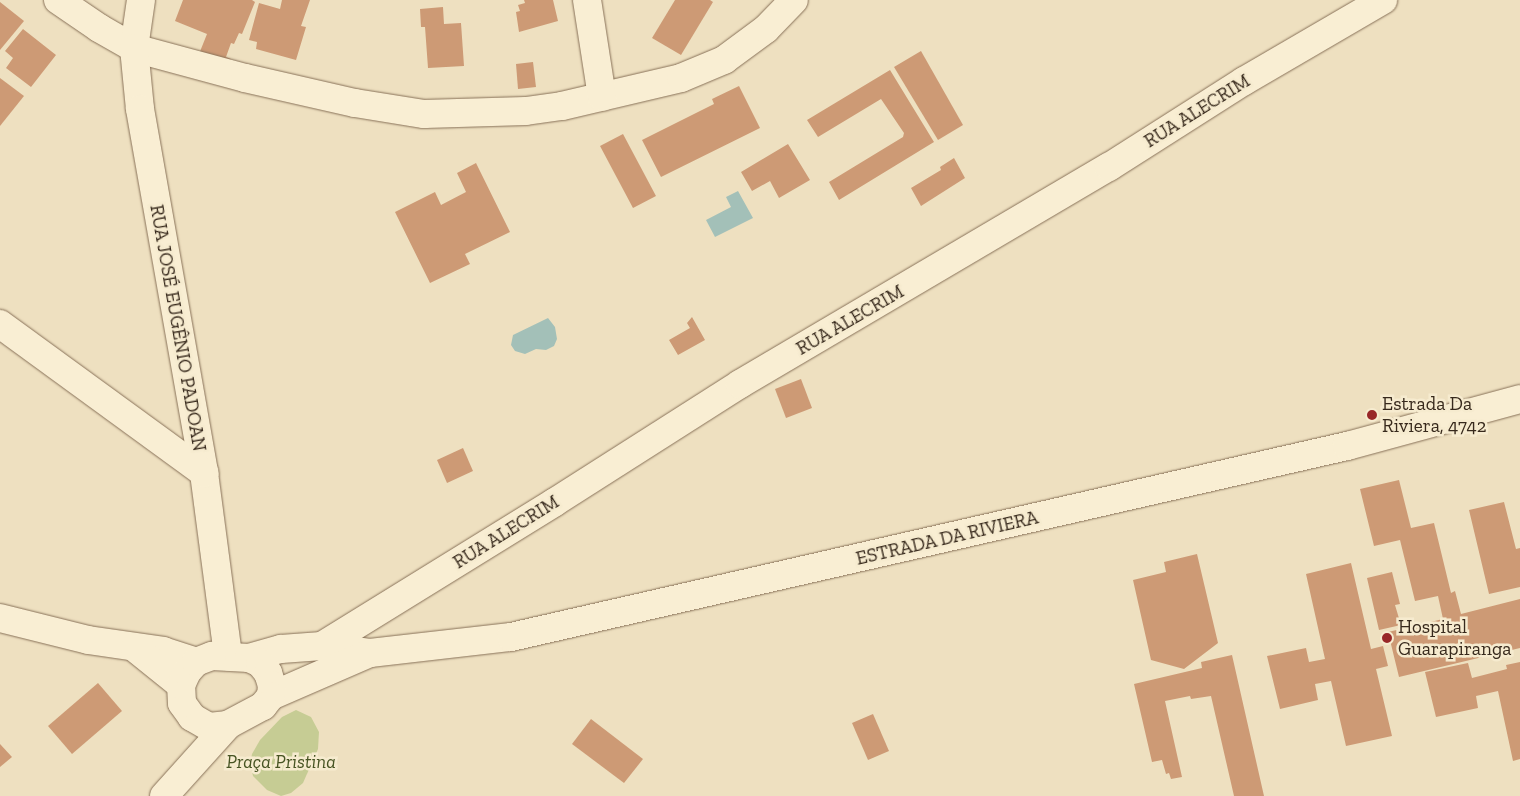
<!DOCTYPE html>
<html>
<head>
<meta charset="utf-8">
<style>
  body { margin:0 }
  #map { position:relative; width:1520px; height:796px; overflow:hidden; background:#eee0c0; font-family:"Zilla Slab",serif }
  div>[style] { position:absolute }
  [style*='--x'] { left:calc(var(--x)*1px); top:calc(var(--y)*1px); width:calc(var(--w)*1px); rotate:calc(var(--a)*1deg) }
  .green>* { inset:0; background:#c6cc94 }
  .water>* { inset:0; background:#a3c0b8 }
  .building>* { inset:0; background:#cd9a75 }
  .roads { filter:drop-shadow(0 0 1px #887158) drop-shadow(0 0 1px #887158) }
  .street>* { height:28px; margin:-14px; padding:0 14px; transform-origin:14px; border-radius:14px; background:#f9eed3 }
  .secondary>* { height:28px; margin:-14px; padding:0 14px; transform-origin:14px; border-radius:14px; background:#f9eed3 }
  .dots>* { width:14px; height:14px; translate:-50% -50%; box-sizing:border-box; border:2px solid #f6ebcf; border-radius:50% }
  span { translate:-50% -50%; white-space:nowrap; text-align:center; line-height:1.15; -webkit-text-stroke:5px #f6ebcf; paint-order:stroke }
  .street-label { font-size:19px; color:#37291c }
  .poi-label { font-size:19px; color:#37291c }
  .left { translate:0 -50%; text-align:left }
  .park-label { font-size:19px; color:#475423; font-style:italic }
</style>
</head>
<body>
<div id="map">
  <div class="green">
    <div style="clip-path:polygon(296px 710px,311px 717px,319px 732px,318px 749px,303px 783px,291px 793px,281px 796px,267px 790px,253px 776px,250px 764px,252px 754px,260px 740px,282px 717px)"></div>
  </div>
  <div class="water">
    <div style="clip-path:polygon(738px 191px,753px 218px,715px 237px,706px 220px,731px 207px,726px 197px)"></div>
    <div style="clip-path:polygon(548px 318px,555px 327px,557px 339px,554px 346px,546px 350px,536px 349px,525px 354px,515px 351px,511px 345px,513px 335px)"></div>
  </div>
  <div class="building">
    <div style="clip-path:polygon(183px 0,252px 0,255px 2px,242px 34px,239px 33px,234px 44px,231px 43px,226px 57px,231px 59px,228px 68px,197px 59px,207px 34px,175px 21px)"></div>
    <div style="clip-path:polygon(282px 0,310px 0,301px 26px,306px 27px,296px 60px,256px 49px,257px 42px,249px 40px,259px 3px,280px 9px)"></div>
    <div style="clip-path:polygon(524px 0,553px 0,558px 21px,519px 32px,516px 12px,520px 11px,518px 5px,525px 3px)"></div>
    <div style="clip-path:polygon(675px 0,710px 0,713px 2px,681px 55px,652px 38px)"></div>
    <div style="clip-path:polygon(0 2px,24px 21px,0 50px)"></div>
    <div style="clip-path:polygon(443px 7px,444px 24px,461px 23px,464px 66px,428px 68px,425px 27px,421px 27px,420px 9px)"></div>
    <div style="clip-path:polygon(23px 29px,56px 55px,31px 87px,6px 68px,13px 58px,5px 51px)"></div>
    <div style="clip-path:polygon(921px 51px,963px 125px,938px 140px,894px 67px)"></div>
    <div style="clip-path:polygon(533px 62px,536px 87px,518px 89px,516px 64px)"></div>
    <div style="clip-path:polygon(890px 70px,934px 142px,839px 200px,829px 182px,903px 137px,904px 133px,881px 99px,818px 137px,807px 120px)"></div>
    <div style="clip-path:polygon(0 78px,24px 96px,0 126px)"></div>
    <div style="clip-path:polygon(739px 86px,760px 128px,661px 177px,642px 140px,714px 104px,712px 99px)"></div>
    <div style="clip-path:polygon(623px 134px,656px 196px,633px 208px,600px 146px)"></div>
    <div style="clip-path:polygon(788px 144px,810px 180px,779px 198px,770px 181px,752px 191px,741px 172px)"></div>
    <div style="clip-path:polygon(954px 158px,965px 178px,921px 206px,911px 188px,941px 170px,940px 167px)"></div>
    <div style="clip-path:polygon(476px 163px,510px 232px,465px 254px,470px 264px,430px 283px,395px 212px,435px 192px,441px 205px,466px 192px,457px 173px)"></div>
    <div style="clip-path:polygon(692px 317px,705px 340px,678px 355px,669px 340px,690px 328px,687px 323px)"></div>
    <div style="clip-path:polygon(801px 379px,812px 408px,786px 418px,775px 389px)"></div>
    <div style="clip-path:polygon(463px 448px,473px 471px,447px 483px,437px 460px)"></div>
    <div style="clip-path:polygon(1399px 480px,1411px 528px,1434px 523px,1451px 593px,1455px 591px,1461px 614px,1520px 599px,1520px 648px,1399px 677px,1388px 632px,1443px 619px,1438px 596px,1415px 601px,1400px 540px,1374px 546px,1360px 489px)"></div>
    <div style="clip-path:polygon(1504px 502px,1516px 549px,1520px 548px,1520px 587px,1489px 594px,1469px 510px)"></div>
    <div style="clip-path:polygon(1197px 554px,1218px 643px,1184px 669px,1151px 660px,1133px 580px,1166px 572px,1164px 562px)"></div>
    <div style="clip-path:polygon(1351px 563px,1371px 649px,1383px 646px,1388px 666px,1376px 669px,1392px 736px,1346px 746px,1331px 681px,1315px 684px,1318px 700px,1280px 709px,1267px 656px,1306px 648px,1309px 662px,1325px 659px,1306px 574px)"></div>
    <div style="clip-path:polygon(1392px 572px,1400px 604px,1395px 605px,1401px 625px,1379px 630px,1367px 578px)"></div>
    <div style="clip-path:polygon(1232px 655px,1264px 796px,1234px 796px,1211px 696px,1191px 699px,1190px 696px,1165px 701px,1182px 777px,1171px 779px,1169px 773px,1166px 774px,1162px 760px,1152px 762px,1134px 684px,1202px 668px,1201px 662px)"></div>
    <div style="clip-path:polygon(1520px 662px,1520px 759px,1513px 761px,1498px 691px,1476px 696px,1478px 708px,1436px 717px,1425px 672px,1468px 663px,1472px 678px,1507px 669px,1506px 665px)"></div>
    <div style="clip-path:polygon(98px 683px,122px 711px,72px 754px,48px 726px)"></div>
    <div style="clip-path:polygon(873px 714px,889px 751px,868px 760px,852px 723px)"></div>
    <div style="clip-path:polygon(591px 719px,643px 759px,624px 783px,572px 744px)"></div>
    <div style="clip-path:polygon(0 744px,12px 757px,0 767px)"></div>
  </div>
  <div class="roads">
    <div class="street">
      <div style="--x:58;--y:0;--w:50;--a:34.3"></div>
      <div style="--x:99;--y:28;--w:40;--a:29.7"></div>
      <div style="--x:134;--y:48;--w:115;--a:15.1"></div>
      <div style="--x:245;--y:78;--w:113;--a:12.8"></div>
      <div style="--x:355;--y:103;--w:70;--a:9.1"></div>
      <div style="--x:424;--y:114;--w:102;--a:-1.7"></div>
      <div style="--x:526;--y:111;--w:36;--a:-8"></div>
      <div style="--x:562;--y:106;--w:122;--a:-13.2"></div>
      <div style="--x:681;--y:78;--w:47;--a:-22.7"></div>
      <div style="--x:724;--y:60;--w:52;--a:-36.4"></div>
      <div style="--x:766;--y:29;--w:40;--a:-46"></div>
      <div style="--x:141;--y:0;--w:49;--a:98.3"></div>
      <div style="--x:134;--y:48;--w:61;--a:84.4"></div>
      <div style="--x:140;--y:109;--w:370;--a:80"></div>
      <div style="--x:204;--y:473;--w:185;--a:82.5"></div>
      <div style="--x:587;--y:0;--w:98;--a:81.2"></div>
      <div style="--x:0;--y:324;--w:253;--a:36.1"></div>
      <div style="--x:0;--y:618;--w:91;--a:14"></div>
      <div style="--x:88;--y:640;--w:76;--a:8.3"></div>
      <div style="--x:163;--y:651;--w:35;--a:18"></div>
      <div style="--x:322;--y:646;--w:274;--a:-31.7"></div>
      <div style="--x:555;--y:502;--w:219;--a:-32.5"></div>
      <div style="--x:740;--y:384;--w:428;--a:-30.5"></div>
      <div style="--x:1109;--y:167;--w:160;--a:-32.5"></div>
      <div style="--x:1244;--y:81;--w:161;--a:-30.2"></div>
      <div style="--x:135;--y:648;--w:59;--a:38.8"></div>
      <div style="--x:249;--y:658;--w:33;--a:-16"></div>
      <div style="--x:281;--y:649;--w:41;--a:-4.2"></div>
      <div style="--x:322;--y:646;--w:49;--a:8.3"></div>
      <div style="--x:370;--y:653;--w:142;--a:-6.5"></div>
      <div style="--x:511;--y:637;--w:858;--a:-12.87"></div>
      <div style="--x:1347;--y:446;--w:179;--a:-15.2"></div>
      <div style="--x:271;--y:696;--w:108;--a:-23.5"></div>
    </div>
    <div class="secondary">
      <div style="--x:212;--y:656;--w:37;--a:3"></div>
      <div style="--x:249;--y:658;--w:12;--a:24"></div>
      <div style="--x:260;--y:663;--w:13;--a:51"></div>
      <div style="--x:268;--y:673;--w:13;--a:72"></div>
      <div style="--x:272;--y:685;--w:11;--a:95"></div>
      <div style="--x:271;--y:696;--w:13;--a:129"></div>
      <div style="--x:263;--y:706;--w:40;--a:152"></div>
      <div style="--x:228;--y:725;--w:19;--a:174"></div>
      <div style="--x:209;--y:727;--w:20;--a:-150"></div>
      <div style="--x:192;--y:717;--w:17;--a:-126"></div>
      <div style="--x:182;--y:703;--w:18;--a:-93"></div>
      <div style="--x:181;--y:685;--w:14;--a:-65"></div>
      <div style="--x:187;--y:672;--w:13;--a:-48"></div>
      <div style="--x:196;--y:662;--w:17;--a:-21"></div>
      <div style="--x:164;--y:796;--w:96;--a:-48"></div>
    </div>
  </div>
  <div class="dots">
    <div style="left:1372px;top:415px;background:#982728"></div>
    <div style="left:1387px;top:638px;background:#982728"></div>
  </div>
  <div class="street-label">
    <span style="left:1197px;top:111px;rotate:-32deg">RUA ALECRIM</span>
    <span style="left:850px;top:320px;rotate:-30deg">RUA ALECRIM</span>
    <span style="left:178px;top:328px;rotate:80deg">RUA JOSÉ EUGÊNIO PADOAN</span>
    <span style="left:506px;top:532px;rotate:-32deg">RUA ALECRIM</span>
    <span style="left:947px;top:538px;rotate:-13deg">ESTRADA DA RIVIERA</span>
  </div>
  <div class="poi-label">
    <span class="left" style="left:1382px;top:415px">Estrada Da<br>Riviera, 4742</span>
    <span class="left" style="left:1398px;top:638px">Hospital<br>Guarapiranga</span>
  </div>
  <div class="park-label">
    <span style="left:281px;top:762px">Praça Pristina</span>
  </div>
</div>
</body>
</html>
